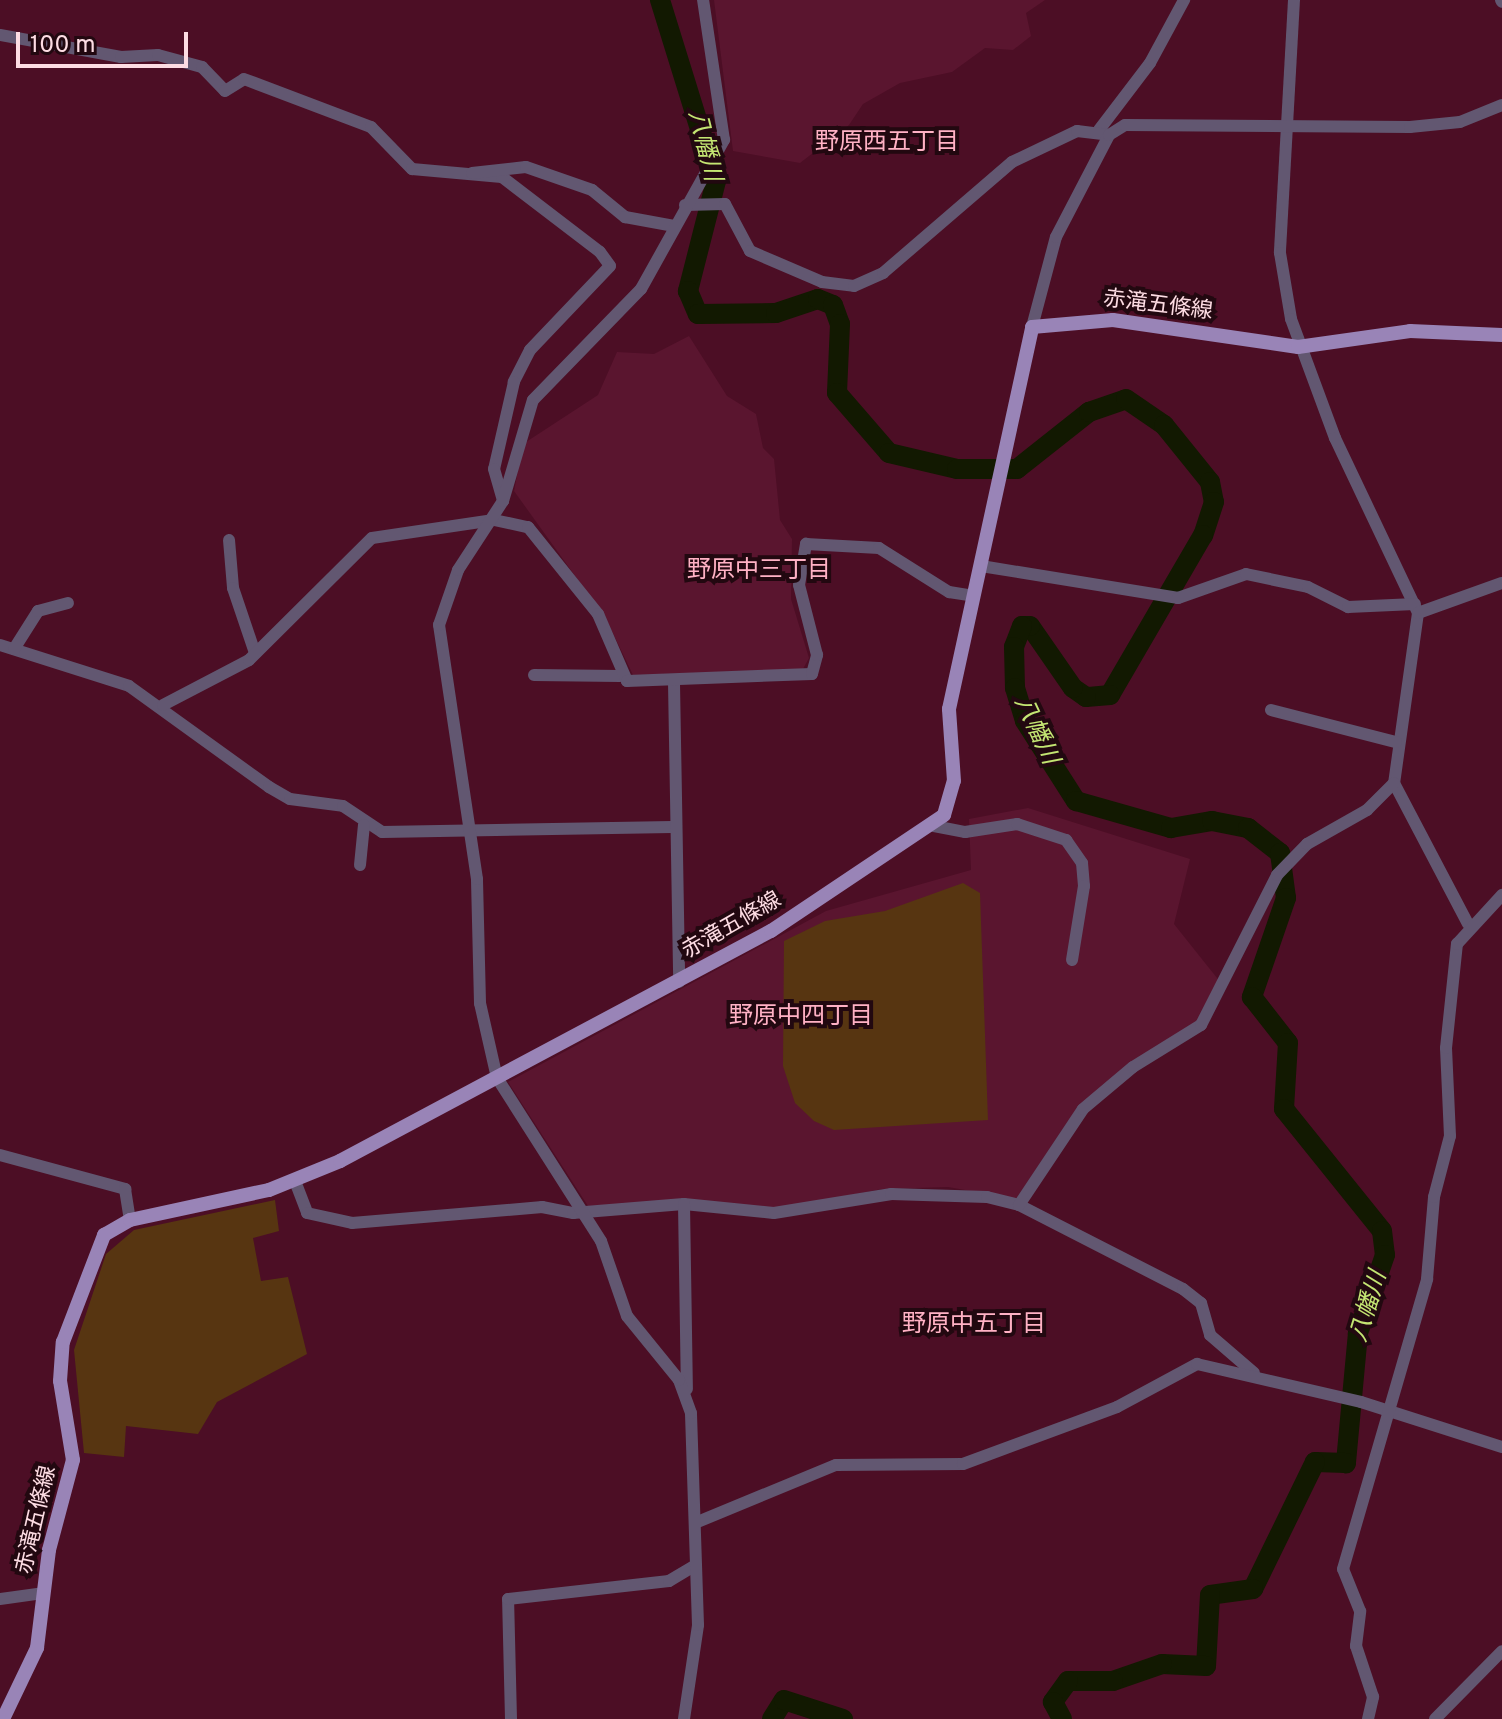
<!DOCTYPE html>
<html>
<head>
<meta charset="utf-8">
<style>
  body { margin:0 }
  #map { position:relative; width:1502px; height:1719px; overflow:hidden; background:#4c0e25; font-family:Overpass,"Noto Sans JP",sans-serif }
  div>[style] { position:absolute }
  [style*='--x'] { left:calc(var(--x)*1px); top:calc(var(--y)*1px); width:calc(var(--w)*1px); rotate:calc(var(--a)*1deg) }
  .built>* { inset:0; background:#5a152f }
  .green>* { inset:0; background:#573511 }
  .river>* { height:20px; margin:-10px; padding:0 10px; transform-origin:10px; border-radius:10px; background:#121901 }
  .minor>* { height:12px; margin:-6px; padding:0 6px; transform-origin:6px; border-radius:6px; background:#625771 }
  .major>* { height:14px; margin:-7px; padding:0 7px; transform-origin:7px; border-radius:7px; background:#9984b7 }
  span { translate:-50% -50%; white-space:nowrap; text-align:center; line-height:1.15; -webkit-text-stroke:8px #220810; paint-order:stroke }
  .street-label { font-size:22px; color:#fddce3 }
  .neighbourhood-label { font-size:24px; color:#ffb1c4 }
  .water-label { font-size:24px; color:#c4e673; font-style:italic }
  .scale { position:absolute; left:16px; top:32px; width:172px; height:36px; box-sizing:border-box; border:4px solid #fddce3; border-top:0; padding-left:10px; font-size:24px; line-height:28px; white-space:nowrap; color:#fddce3; -webkit-text-stroke:6px #220810; paint-order:stroke }
</style>
</head>
<body>
<div id="map">
  <div class="built">
    <div style="clip-path:polygon(714px 0,1045px 0,1026px 13px,1031px 36px,1013px 50px,985px 48px,952px 72px,900px 83px,863px 104px,849px 125px,800px 163px,733px 151px)"></div>
    <div style="clip-path:polygon(689px 336px,727px 396px,756px 414px,763px 448px,774px 459px,780px 520px,792px 539px,791px 599px,809px 658px,803px 669px,633px 675px,606px 619px,514px 491px,523px 444px,598px 395px,617px 352px,654px 354px)"></div>
    <div style="clip-path:polygon(1028px 808px,1190px 859px,1174px 924px,1221px 983px,1200px 1022px,1068px 1121px,1016px 1199px,948px 1187px,882px 1189px,782px 1208px,688px 1200px,588px 1206px,508px 1082px,826px 911px,971px 870px,969px 819px)"></div>
  </div>
  <div class="green">
    <div style="clip-path:polygon(963px 883px,980px 893px,988px 1120px,834px 1130px,814px 1121px,795px 1103px,783px 1066px,784px 941px,825px 921px,885px 911px)"></div>
    <div style="clip-path:polygon(275px 1200px,279px 1231px,253px 1238px,261px 1281px,288px 1277px,307px 1354px,217px 1402px,198px 1434px,126px 1426px,124px 1457px,84px 1453px,74px 1350px,106px 1254px,134px 1230px)"></div>
  </div>
  <div class="river">
    <div style="--x:660;--y:0;--w:189;--a:72.8"></div>
    <div style="--x:716;--y:181;--w:114;--a:104.3"></div>
    <div style="--x:688;--y:291;--w:25;--a:67"></div>
    <div style="--x:698;--y:314;--w:78;--a:-0.7"></div>
    <div style="--x:776;--y:313;--w:44;--a:-18.4"></div>
    <div style="--x:818;--y:299;--w:16;--a:22"></div>
    <div style="--x:833;--y:305;--w:20;--a:70"></div>
    <div style="--x:840;--y:324;--w:69;--a:92.5"></div>
    <div style="--x:837;--y:393;--w:79;--a:49.1"></div>
    <div style="--x:889;--y:453;--w:70;--a:13.2"></div>
    <div style="--x:957;--y:469;--w:60;--a:0"></div>
    <div style="--x:1017;--y:469;--w:92;--a:-38.4"></div>
    <div style="--x:1089;--y:412;--w:39;--a:-19"></div>
    <div style="--x:1126;--y:399;--w:46;--a:34.4"></div>
    <div style="--x:1164;--y:425;--w:73;--a:51.1"></div>
    <div style="--x:1210;--y:482;--w:20;--a:79"></div>
    <div style="--x:1214;--y:502;--w:35;--a:108"></div>
    <div style="--x:1203;--y:535;--w:185;--a:120.2"></div>
    <div style="--x:1110;--y:695;--w:24;--a:175"></div>
    <div style="--x:1086;--y:697;--w:16;--a:-145"></div>
    <div style="--x:1073;--y:688;--w:75;--a:-124.7"></div>
    <div style="--x:1030;--y:626;--w:8;--a:180"></div>
    <div style="--x:1022;--y:626;--w:22;--a:111"></div>
    <div style="--x:1014;--y:647;--w:41;--a:88.6"></div>
    <div style="--x:1015;--y:688;--w:34;--a:73"></div>
    <div style="--x:1025;--y:721;--w:95;--a:57.5"></div>
    <div style="--x:1076;--y:801;--w:99;--a:15.9"></div>
    <div style="--x:1171;--y:828;--w:42;--a:-9.7"></div>
    <div style="--x:1212;--y:821;--w:37;--a:11"></div>
    <div style="--x:1248;--y:828;--w:41;--a:38"></div>
    <div style="--x:1280;--y:853;--w:45;--a:82.4"></div>
    <div style="--x:1286;--y:898;--w:105;--a:109"></div>
    <div style="--x:1252;--y:997;--w:58;--a:52"></div>
    <div style="--x:1288;--y:1043;--w:66;--a:93.5"></div>
    <div style="--x:1284;--y:1109;--w:156;--a:51.2"></div>
    <div style="--x:1382;--y:1231;--w:24;--a:83"></div>
    <div style="--x:1385;--y:1255;--w:83;--a:109.1"></div>
    <div style="--x:1358;--y:1333;--w:131;--a:95.3"></div>
    <div style="--x:1346;--y:1463;--w:31;--a:-178"></div>
    <div style="--x:1315;--y:1462;--w:141;--a:116"></div>
    <div style="--x:1253;--y:1589;--w:43;--a:172.1"></div>
    <div style="--x:1210;--y:1595;--w:71;--a:93.2"></div>
    <div style="--x:1206;--y:1666;--w:44;--a:-177.4"></div>
    <div style="--x:1162;--y:1664;--w:52;--a:160.9"></div>
    <div style="--x:1113;--y:1681;--w:45;--a:180"></div>
    <div style="--x:1068;--y:1681;--w:26;--a:126"></div>
    <div style="--x:1053;--y:1702;--w:19;--a:62"></div>
    <div style="--x:772;--y:1719;--w:22;--a:-58"></div>
    <div style="--x:784;--y:1700;--w:62;--a:17.9"></div>
  </div>
  <div class="minor">
    <div style="--x:1294;--y:0;--w:253;--a:93.2"></div>
    <div style="--x:1280;--y:253;--w:67;--a:80.5"></div>
    <div style="--x:1291;--y:319;--w:127;--a:69.7"></div>
    <div style="--x:1335;--y:438;--w:194;--a:64.6"></div>
    <div style="--x:1418;--y:613;--w:172;--a:98"></div>
    <div style="--x:1394;--y:783;--w:159;--a:62.3"></div>
    <div style="--x:1501;--y:0;--w:2;--a:63"></div>
    <div style="--x:0;--y:35;--w:123;--a:10.3"></div>
    <div style="--x:121;--y:57;--w:37;--a:-3"></div>
    <div style="--x:158;--y:55;--w:46;--a:15.3"></div>
    <div style="--x:202;--y:67;--w:33;--a:46"></div>
    <div style="--x:225;--y:91;--w:22;--a:-32"></div>
    <div style="--x:244;--y:79;--w:136;--a:20.7"></div>
    <div style="--x:371;--y:127;--w:59;--a:45.7"></div>
    <div style="--x:412;--y:169;--w:90;--a:5.1"></div>
    <div style="--x:502;--y:177;--w:123;--a:37.4"></div>
    <div style="--x:600;--y:252;--w:17;--a:54"></div>
    <div style="--x:610;--y:266;--w:116;--a:133.6"></div>
    <div style="--x:530;--y:350;--w:36;--a:117"></div>
    <div style="--x:514;--y:382;--w:89;--a:102.9"></div>
    <div style="--x:494;--y:469;--w:33;--a:74"></div>
    <div style="--x:1099;--y:130;--w:84;--a:-52.7"></div>
    <div style="--x:1150;--y:63;--w:72;--a:-61.6"></div>
    <div style="--x:472;--y:173;--w:54;--a:-6.3"></div>
    <div style="--x:526;--y:167;--w:70;--a:19.2"></div>
    <div style="--x:592;--y:190;--w:43;--a:39.3"></div>
    <div style="--x:625;--y:217;--w:50;--a:10.4"></div>
    <div style="--x:685;--y:205;--w:40;--a:-1.4"></div>
    <div style="--x:725;--y:204;--w:53;--a:62"></div>
    <div style="--x:750;--y:251;--w:78;--a:23.3"></div>
    <div style="--x:822;--y:282;--w:32;--a:7"></div>
    <div style="--x:854;--y:286;--w:32;--a:-24"></div>
    <div style="--x:883;--y:273;--w:170;--a:-40.7"></div>
    <div style="--x:1012;--y:162;--w:72;--a:-25.5"></div>
    <div style="--x:1077;--y:131;--w:32;--a:7"></div>
    <div style="--x:1032;--y:327;--w:93;--a:-75.1"></div>
    <div style="--x:1056;--y:237;--w:115;--a:-62.5"></div>
    <div style="--x:1109;--y:135;--w:19;--a:-32"></div>
    <div style="--x:1125;--y:125;--w:285;--a:0.4"></div>
    <div style="--x:1410;--y:127;--w:50;--a:-5.7"></div>
    <div style="--x:1460;--y:122;--w:45;--a:-22"></div>
    <div style="--x:229;--y:540;--w:48;--a:85.2"></div>
    <div style="--x:233;--y:588;--w:69;--a:71.3"></div>
    <div style="--x:981;--y:566;--w:200;--a:9.2"></div>
    <div style="--x:1178;--y:598;--w:72;--a:-19.4"></div>
    <div style="--x:1246;--y:574;--w:63;--a:11.8"></div>
    <div style="--x:1308;--y:587;--w:45;--a:26.6"></div>
    <div style="--x:1348;--y:607;--w:67;--a:-2.6"></div>
    <div style="--x:1418;--y:613;--w:89;--a:-19.7"></div>
    <div style="--x:0;--y:645;--w:135;--a:17.6"></div>
    <div style="--x:129;--y:686;--w:173;--a:35.8"></div>
    <div style="--x:269;--y:787;--w:24;--a:30"></div>
    <div style="--x:290;--y:799;--w:53;--a:7.5"></div>
    <div style="--x:343;--y:806;--w:47;--a:33.7"></div>
    <div style="--x:382;--y:832;--w:290;--a:-1"></div>
    <div style="--x:14;--y:649;--w:45;--a:-57.7"></div>
    <div style="--x:38;--y:611;--w:31;--a:-15"></div>
    <div style="--x:534;--y:675;--w:86;--a:0.7"></div>
    <div style="--x:674;--y:683;--w:299;--a:89"></div>
    <div style="--x:163;--y:705;--w:97;--a:-27.6"></div>
    <div style="--x:249;--y:660;--w:173;--a:-44.8"></div>
    <div style="--x:372;--y:538;--w:123;--a:-8.4"></div>
    <div style="--x:494;--y:520;--w:35;--a:12"></div>
    <div style="--x:528;--y:527;--w:112;--a:51.2"></div>
    <div style="--x:598;--y:614;--w:73;--a:66.6"></div>
    <div style="--x:627;--y:681;--w:185;--a:-2.2"></div>
    <div style="--x:812;--y:674;--w:20;--a:-75"></div>
    <div style="--x:817;--y:655;--w:72;--a:-104.4"></div>
    <div style="--x:799;--y:585;--w:42;--a:-80.3"></div>
    <div style="--x:806;--y:544;--w:73;--a:3.1"></div>
    <div style="--x:879;--y:548;--w:83;--a:32.2"></div>
    <div style="--x:949;--y:592;--w:25;--a:9"></div>
    <div style="--x:1271;--y:710;--w:129;--a:14.4"></div>
    <div style="--x:934;--y:826;--w:32;--a:11"></div>
    <div style="--x:965;--y:832;--w:53;--a:-8.7"></div>
    <div style="--x:1017;--y:824;--w:52;--a:18.1"></div>
    <div style="--x:1066;--y:840;--w:28;--a:55"></div>
    <div style="--x:1082;--y:863;--w:23;--a:85"></div>
    <div style="--x:1084;--y:886;--w:75;--a:99.2"></div>
    <div style="--x:360;--y:865;--w:40;--a:-84.3"></div>
    <div style="--x:0;--y:1155;--w:130;--a:15.2"></div>
    <div style="--x:125;--y:1189;--w:31;--a:81"></div>
    <div style="--x:295;--y:1181;--w:34;--a:69"></div>
    <div style="--x:307;--y:1213;--w:46;--a:12.5"></div>
    <div style="--x:352;--y:1223;--w:191;--a:-4.8"></div>
    <div style="--x:542;--y:1207;--w:32;--a:11"></div>
    <div style="--x:573;--y:1213;--w:111;--a:-4.6"></div>
    <div style="--x:684;--y:1204;--w:90;--a:5.7"></div>
    <div style="--x:774;--y:1213;--w:119;--a:-9.2"></div>
    <div style="--x:891;--y:1194;--w:96;--a:1.8"></div>
    <div style="--x:987;--y:1197;--w:33;--a:14"></div>
    <div style="--x:1019;--y:1205;--w:184;--a:27.1"></div>
    <div style="--x:1183;--y:1289;--w:23;--a:38"></div>
    <div style="--x:1201;--y:1303;--w:33;--a:74"></div>
    <div style="--x:1210;--y:1335;--w:58;--a:40.8"></div>
    <div style="--x:684;--y:1204;--w:185;--a:89.1"></div>
    <div style="--x:1019;--y:1205;--w:115;--a:-56.3"></div>
    <div style="--x:1083;--y:1109;--w:65;--a:-40"></div>
    <div style="--x:1133;--y:1067;--w:80;--a:-31.7"></div>
    <div style="--x:1201;--y:1025;--w:168;--a:-63.1"></div>
    <div style="--x:1277;--y:875;--w:43;--a:-45.9"></div>
    <div style="--x:1307;--y:844;--w:69;--a:-29.5"></div>
    <div style="--x:1367;--y:810;--w:38;--a:-45"></div>
    <div style="--x:695;--y:1523;--w:152;--a:-22.4"></div>
    <div style="--x:836;--y:1465;--w:127;--a:-0.5"></div>
    <div style="--x:963;--y:1464;--w:164;--a:-20.3"></div>
    <div style="--x:1117;--y:1407;--w:91;--a:-28.3"></div>
    <div style="--x:1197;--y:1364;--w:168;--a:13"></div>
    <div style="--x:1361;--y:1402;--w:148;--a:17.7"></div>
    <div style="--x:0;--y:1599;--w:43;--a:-7.9"></div>
    <div style="--x:511;--y:1719;--w:120;--a:-91.4"></div>
    <div style="--x:508;--y:1599;--w:162;--a:-6.4"></div>
    <div style="--x:669;--y:1581;--w:31;--a:-31"></div>
    <div style="--x:684;--y:1719;--w:95;--a:-81.5"></div>
    <div style="--x:698;--y:1625;--w:212;--a:-91.9"></div>
    <div style="--x:691;--y:1413;--w:35;--a:-110"></div>
    <div style="--x:679;--y:1380;--w:82;--a:-129.1"></div>
    <div style="--x:627;--y:1316;--w:79;--a:-109.1"></div>
    <div style="--x:601;--y:1241;--w:193;--a:-122.5"></div>
    <div style="--x:497;--y:1078;--w:77;--a:-102.8"></div>
    <div style="--x:480;--y:1003;--w:124;--a:-91.4"></div>
    <div style="--x:477;--y:879;--w:257;--a:-98.5"></div>
    <div style="--x:439;--y:625;--w:58;--a:-70.9"></div>
    <div style="--x:458;--y:570;--w:82;--a:-56.9"></div>
    <div style="--x:503;--y:501;--w:105;--a:-73.5"></div>
    <div style="--x:533;--y:400;--w:155;--a:-45.8"></div>
    <div style="--x:641;--y:289;--w:171;--a:-60.9"></div>
    <div style="--x:724;--y:140;--w:142;--a:-98.5"></div>
    <div style="--x:1368;--y:1719;--w:23;--a:-77"></div>
    <div style="--x:1373;--y:1697;--w:54;--a:-108.4"></div>
    <div style="--x:1356;--y:1646;--w:35;--a:-83"></div>
    <div style="--x:1360;--y:1611;--w:45;--a:-112"></div>
    <div style="--x:1343;--y:1569;--w:302;--a:-73.8"></div>
    <div style="--x:1427;--y:1279;--w:82;--a:-85.1"></div>
    <div style="--x:1434;--y:1197;--w:63;--a:-75.3"></div>
    <div style="--x:1450;--y:1136;--w:88;--a:-92.6"></div>
    <div style="--x:1446;--y:1048;--w:105;--a:-84"></div>
    <div style="--x:1457;--y:944;--w:67;--a:-47.4"></div>
    <div style="--x:1435;--y:1719;--w:95;--a:-45.4"></div>
  </div>
  <div class="major">
    <div style="--x:3;--y:1719;--w:79;--a:-64.4"></div>
    <div style="--x:37;--y:1648;--w:99;--a:-83"></div>
    <div style="--x:49;--y:1550;--w:93;--a:-75.1"></div>
    <div style="--x:73;--y:1460;--w:80;--a:-99.3"></div>
    <div style="--x:60;--y:1381;--w:39;--a:-86"></div>
    <div style="--x:63;--y:1342;--w:115;--a:-69"></div>
    <div style="--x:104;--y:1235;--w:30;--a:-30"></div>
    <div style="--x:130;--y:1220;--w:142;--a:-12.2"></div>
    <div style="--x:269;--y:1190;--w:77;--a:-22.2"></div>
    <div style="--x:340;--y:1161;--w:489;--a:-28.1"></div>
    <div style="--x:771;--y:931;--w:208;--a:-33.8"></div>
    <div style="--x:944;--y:815;--w:35;--a:-74"></div>
    <div style="--x:954;--y:781;--w:72;--a:-94"></div>
    <div style="--x:949;--y:709;--w:391;--a:-77.7"></div>
    <div style="--x:1032;--y:327;--w:81;--a:-4.9"></div>
    <div style="--x:1113;--y:320;--w:187;--a:8.3"></div>
    <div style="--x:1298;--y:347;--w:113;--a:-8.1"></div>
    <div style="--x:1410;--y:331;--w:92;--a:2.5"></div>
  </div>
  <div class="street-label">
    <span style="left:1158px;top:306px;rotate:7deg">赤滝五條線</span>
    <span style="left:732px;top:926px;rotate:-30deg">赤滝五條線</span>
    <span style="left:37px;top:1520px;rotate:-77deg">赤滝五條線</span>
  </div>
  <div class="neighbourhood-label">
    <span style="left:887px;top:144px">野原西五丁目</span>
    <span style="left:759px;top:572px">野原中三丁目</span>
    <span style="left:801px;top:1018px">野原中四丁目</span>
    <span style="left:974px;top:1326px">野原中五丁目</span>
  </div>
  <div class="water-label">
    <span style="left:703px;top:146px;rotate:76deg">八幡川</span>
    <span style="left:1035px;top:731px;rotate:65deg">八幡川</span>
    <span style="left:1370px;top:1307px;rotate:-73deg">八幡川</span>
  </div>
  <div class="scale">100 m</div>
</div>
</body>
</html>
